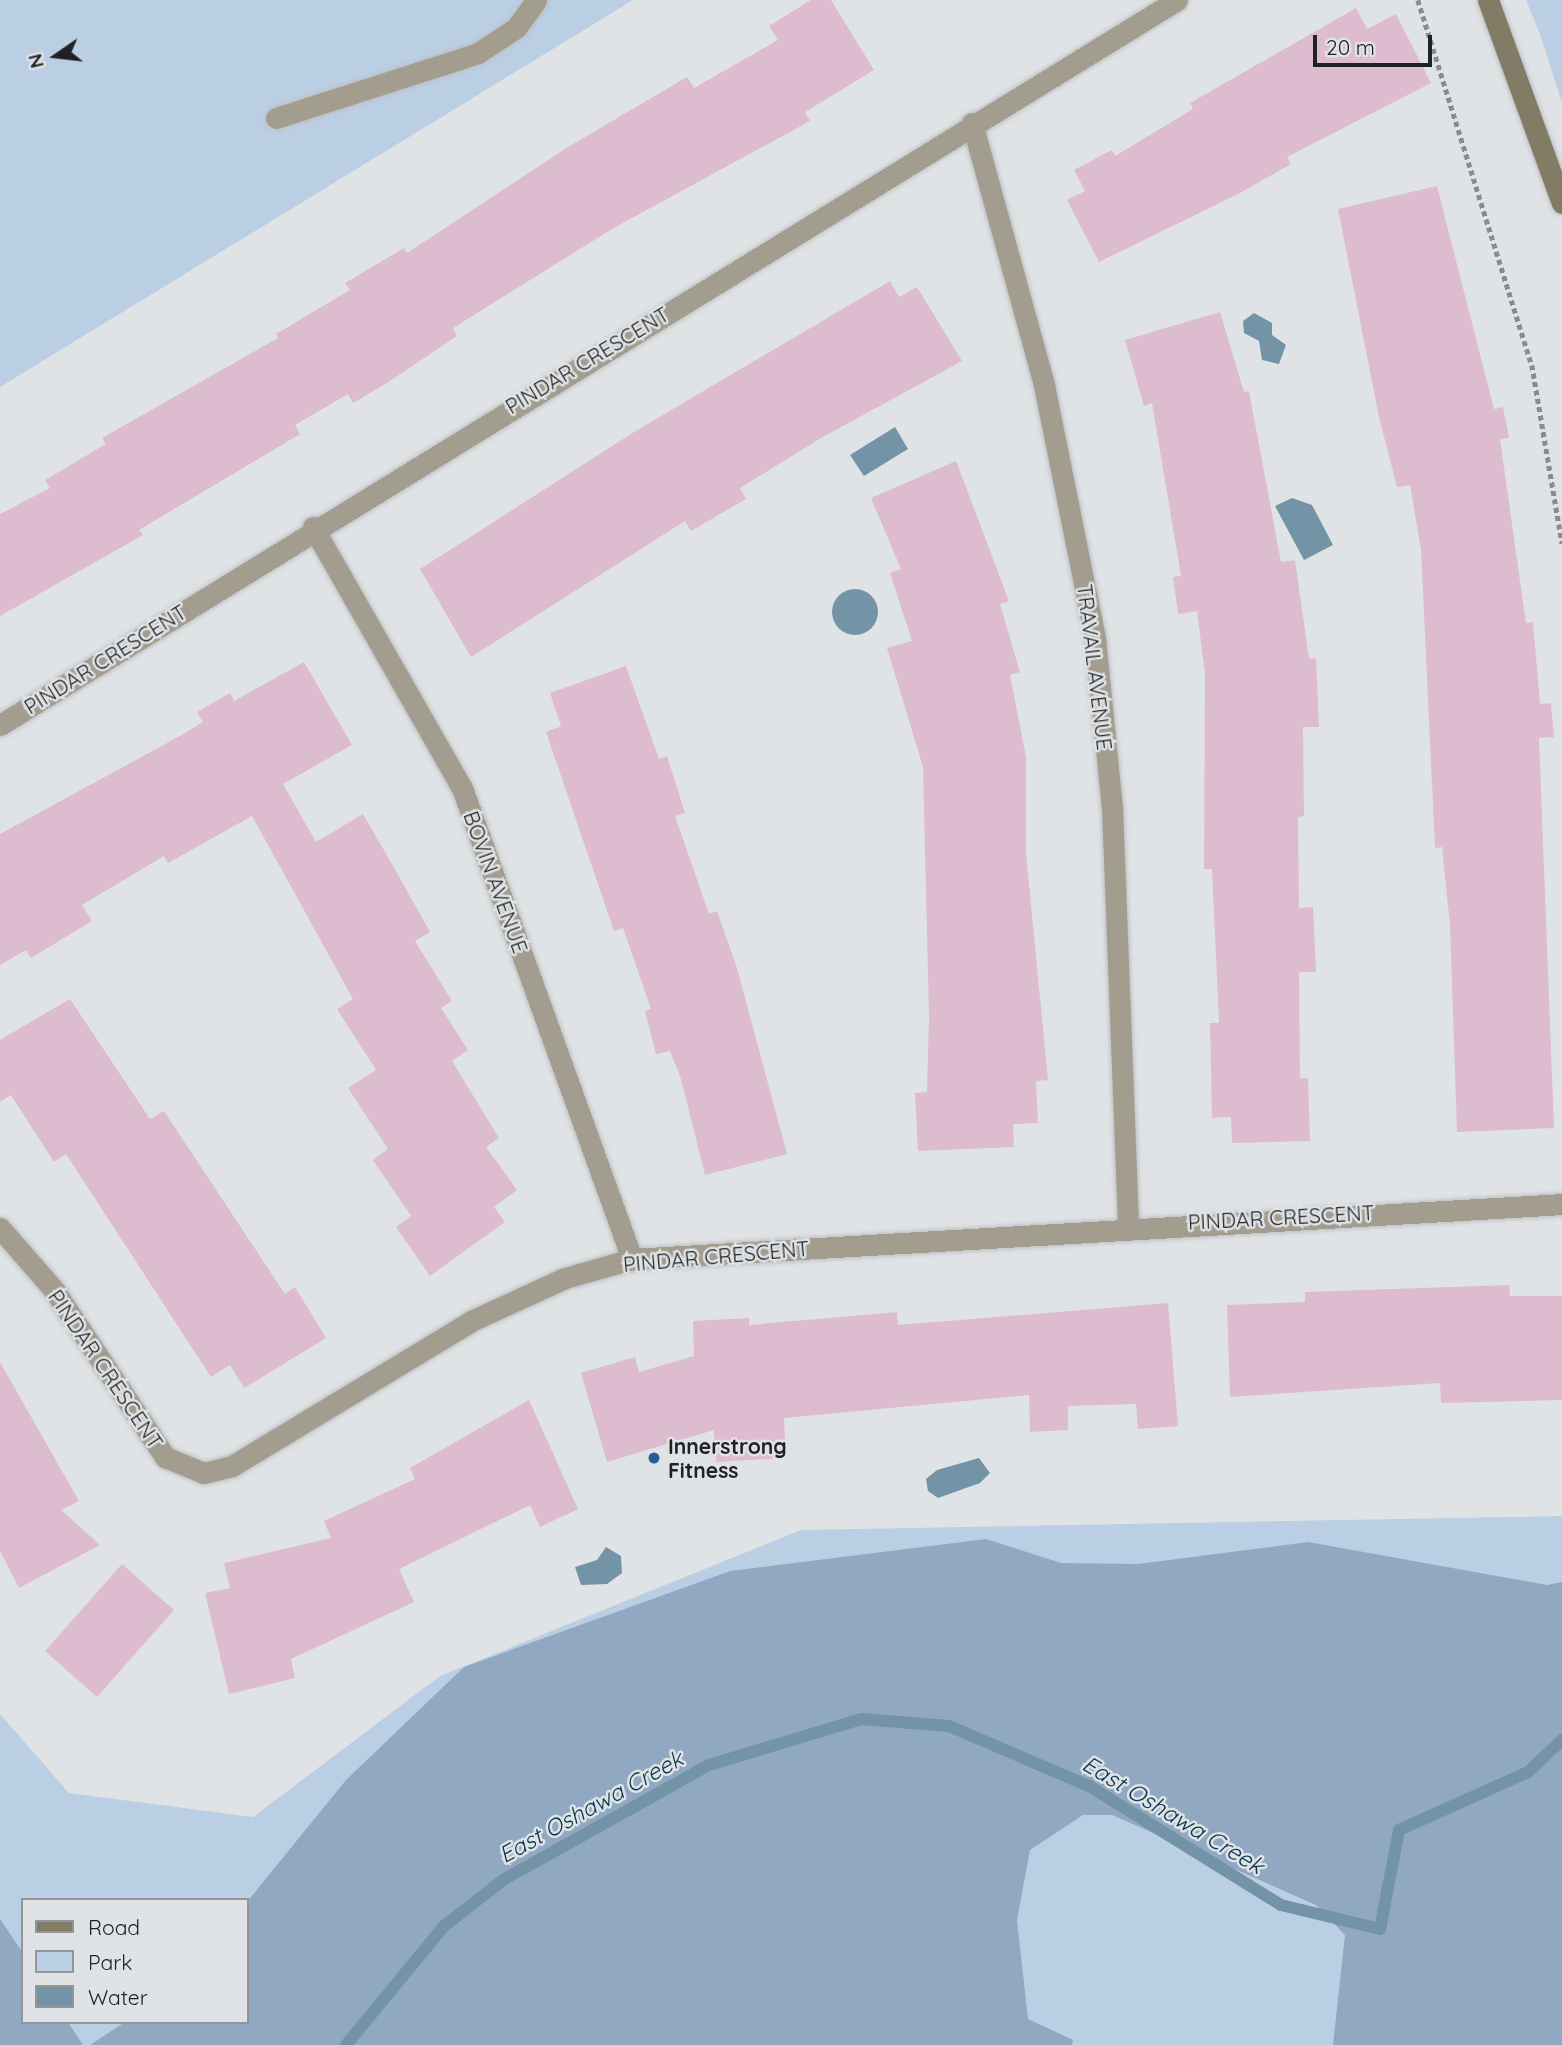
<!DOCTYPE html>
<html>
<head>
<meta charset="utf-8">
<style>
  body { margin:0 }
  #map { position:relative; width:1562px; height:2045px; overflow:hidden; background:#e0e3e6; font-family:Quicksand,sans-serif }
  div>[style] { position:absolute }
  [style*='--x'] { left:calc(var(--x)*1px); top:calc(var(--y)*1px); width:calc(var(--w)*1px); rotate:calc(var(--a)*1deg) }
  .green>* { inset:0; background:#bbcfe4 }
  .forest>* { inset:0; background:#90a8c2 }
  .water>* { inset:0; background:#7393a6 }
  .round { border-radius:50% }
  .stream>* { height:12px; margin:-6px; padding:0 6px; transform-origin:6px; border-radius:6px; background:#7393a6 }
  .building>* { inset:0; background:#ddbcd0 }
  .path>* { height:4.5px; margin-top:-2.25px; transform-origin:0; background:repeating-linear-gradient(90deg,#898b8e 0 5px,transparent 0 8.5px) }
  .roads { filter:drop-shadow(0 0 2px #bdc0c3) drop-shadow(0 0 2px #bdc0c3) }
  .lane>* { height:21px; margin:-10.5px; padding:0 10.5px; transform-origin:10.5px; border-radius:10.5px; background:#a29d8f }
  .street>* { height:21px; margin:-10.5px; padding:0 10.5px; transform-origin:10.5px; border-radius:10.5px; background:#a29d8f }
  .secondary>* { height:21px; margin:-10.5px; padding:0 10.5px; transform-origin:10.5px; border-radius:10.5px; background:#827b66 }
  .dots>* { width:19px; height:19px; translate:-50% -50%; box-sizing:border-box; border:4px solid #e0e3e6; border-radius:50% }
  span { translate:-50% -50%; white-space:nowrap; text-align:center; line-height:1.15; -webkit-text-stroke:5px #e0e3e6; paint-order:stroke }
  .street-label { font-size:21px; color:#202122 }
  .poi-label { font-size:21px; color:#202122; font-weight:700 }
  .left { translate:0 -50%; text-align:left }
  .water-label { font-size:23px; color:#08374d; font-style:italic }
  .legend { position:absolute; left:21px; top:1898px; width:228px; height:126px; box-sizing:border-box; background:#e0e3e6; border:2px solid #939598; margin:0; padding:9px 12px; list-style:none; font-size:21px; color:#202122 }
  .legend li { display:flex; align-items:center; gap:14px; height:35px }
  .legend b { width:35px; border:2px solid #939598 }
  .north { position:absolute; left:21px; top:21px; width:70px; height:70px; -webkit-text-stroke:5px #e0e3e6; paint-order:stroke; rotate:256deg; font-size:19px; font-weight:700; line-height:28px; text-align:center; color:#202122 }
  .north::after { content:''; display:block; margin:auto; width:24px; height:32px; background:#202122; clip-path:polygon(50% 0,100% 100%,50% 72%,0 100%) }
  .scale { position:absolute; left:1313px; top:35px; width:119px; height:32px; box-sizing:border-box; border:4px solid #202122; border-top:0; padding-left:9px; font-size:21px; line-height:24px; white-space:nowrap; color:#202122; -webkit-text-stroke:5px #e0e3e6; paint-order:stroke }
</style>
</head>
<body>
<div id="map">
  <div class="green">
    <div style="clip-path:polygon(0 0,633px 0,0 387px)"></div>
    <div style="clip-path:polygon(1526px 0,1562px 0,1562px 103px,1540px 34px)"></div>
    <div style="clip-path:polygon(evenodd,1562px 1516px,1562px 2045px,0 2045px,0 1714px,69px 1793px,253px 1817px,440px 1676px,801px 1530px,1562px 1516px,23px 1900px,247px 1900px,247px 2022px,23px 2022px,23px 1900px)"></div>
  </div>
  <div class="forest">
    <div style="clip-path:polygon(986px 1539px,1061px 1563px,1138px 1564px,1308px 1542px,1547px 1585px,1562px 1582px,1562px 2045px,1333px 2045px,1345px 1935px,1316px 1905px,1112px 1815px,1083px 1815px,1030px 1850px,1017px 1920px,1028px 2019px,1073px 2040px,1072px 2045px,90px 2045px,125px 2022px,247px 2022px,247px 1902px,346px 1780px,464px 1667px,730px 1571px)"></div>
    <div style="clip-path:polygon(0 1919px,23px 1953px,23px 2022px,68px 2022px,83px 2045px,0 2045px)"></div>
  </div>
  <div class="water">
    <div style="clip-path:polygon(1254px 313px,1272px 323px,1272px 335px,1286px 345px,1279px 364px,1262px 360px,1259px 341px,1244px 333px,1243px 321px)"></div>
    <div style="clip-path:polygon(895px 427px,908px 449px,864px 476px,850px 455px)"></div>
    <div style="clip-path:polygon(1292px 498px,1312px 505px,1333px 545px,1304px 560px,1275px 506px)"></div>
    <div class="round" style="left:832px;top:589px;width:46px;height:46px"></div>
    <div style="clip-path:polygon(979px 1458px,990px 1473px,980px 1483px,938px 1498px,928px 1491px,926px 1479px,937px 1470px)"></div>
    <div style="clip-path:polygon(606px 1547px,621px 1556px,622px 1573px,607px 1584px,581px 1585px,575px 1567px,597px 1560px)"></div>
  </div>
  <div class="stream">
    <div style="--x:346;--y:2045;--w:154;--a:-50.5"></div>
    <div style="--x:444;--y:1926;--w:75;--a:-37.9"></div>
    <div style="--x:503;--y:1880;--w:236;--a:-29.2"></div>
    <div style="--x:709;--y:1765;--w:159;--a:-16.8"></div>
    <div style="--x:861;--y:1719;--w:88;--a:4.5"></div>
    <div style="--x:949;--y:1726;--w:152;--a:23.2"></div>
    <div style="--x:1089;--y:1786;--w:226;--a:31.8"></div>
    <div style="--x:1281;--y:1905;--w:102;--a:13.6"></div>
    <div style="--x:1380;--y:1929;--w:101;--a:-79.1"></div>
    <div style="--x:1399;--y:1830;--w:141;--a:-24.2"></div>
    <div style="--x:1528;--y:1772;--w:47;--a:-43.3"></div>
  </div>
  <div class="building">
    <div style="clip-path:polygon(811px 0,831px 0,874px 70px,805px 112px,810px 121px,612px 229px,453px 328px,457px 336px,387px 383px,353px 403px,348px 394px,295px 425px,300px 434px,139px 530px,143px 535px,0 616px,0 514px,50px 488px,45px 480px,106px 444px,102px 438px,278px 338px,276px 334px,350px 290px,345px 283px,404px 248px,407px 253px,568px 147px,687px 77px,694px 88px,778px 40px,769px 26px)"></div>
    <div style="clip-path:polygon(1356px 8px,1367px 29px,1396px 14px,1431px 83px,1287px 157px,1291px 164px,1240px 193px,1099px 262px,1067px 200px,1085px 191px,1074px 170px,1112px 150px,1115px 156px,1193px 109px,1190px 103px)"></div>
    <div style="clip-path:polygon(1437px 186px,1494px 409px,1503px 407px,1509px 438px,1500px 439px,1526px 623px,1533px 622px,1540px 704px,1551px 703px,1554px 737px,1539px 738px,1554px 1128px,1457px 1132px,1450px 925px,1442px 847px,1435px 848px,1421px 550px,1410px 485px,1397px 487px,1379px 417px,1338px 209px)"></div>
    <div style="clip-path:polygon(890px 281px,899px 297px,917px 287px,962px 361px,821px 438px,740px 488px,746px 499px,691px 531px,685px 521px,471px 657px,420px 569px,634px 432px)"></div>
    <div style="clip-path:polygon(1220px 312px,1244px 392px,1249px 391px,1281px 562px,1295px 560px,1309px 659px,1316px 658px,1319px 727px,1303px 727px,1304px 816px,1298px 817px,1299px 908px,1313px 907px,1316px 972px,1299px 972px,1300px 1078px,1308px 1078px,1310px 1141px,1232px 1143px,1231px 1117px,1212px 1118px,1210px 1023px,1219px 1023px,1212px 869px,1204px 869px,1205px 674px,1197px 611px,1178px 614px,1173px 577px,1181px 576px,1152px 403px,1144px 406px,1125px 340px)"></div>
    <div style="clip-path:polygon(956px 461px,1009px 601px,1000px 604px,1020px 672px,1010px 675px,1026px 757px,1026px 853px,1048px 1080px,1036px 1081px,1038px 1123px,1013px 1124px,1014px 1147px,918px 1151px,915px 1093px,927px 1092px,929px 1017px,923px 767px,887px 648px,912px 641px,890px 573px,901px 569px,871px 498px)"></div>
    <div style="clip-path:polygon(304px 662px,352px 745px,283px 784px,316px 842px,363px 814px,392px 864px,430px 932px,415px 941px,452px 1001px,441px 1008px,468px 1050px,452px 1061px,499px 1138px,486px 1147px,517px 1190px,494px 1207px,505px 1222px,430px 1276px,396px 1227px,411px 1216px,373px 1160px,388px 1149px,348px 1088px,376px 1070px,337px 1009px,353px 999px,252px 816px,168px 863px,164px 856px,82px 905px,92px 921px,31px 958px,26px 950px,0 965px,0 834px,180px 736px,203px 722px,197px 712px,230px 693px,234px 701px)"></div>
    <div style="clip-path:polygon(626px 666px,659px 759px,667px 756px,685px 813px,675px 816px,709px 914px,717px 911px,737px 968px,787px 1154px,705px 1175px,681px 1079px,670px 1051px,656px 1054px,645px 1011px,651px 1009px,623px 928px,614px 931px,546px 732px,561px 726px,550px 693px)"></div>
    <div style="clip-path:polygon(70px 999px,150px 1119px,164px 1111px,285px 1294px,295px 1287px,326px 1338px,244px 1388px,230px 1365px,211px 1377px,66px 1154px,54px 1162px,11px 1095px,0 1102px,0 1040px)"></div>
    <div style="clip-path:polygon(1509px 1285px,1510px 1296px,1562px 1296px,1562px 1400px,1441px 1403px,1440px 1383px,1230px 1397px,1227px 1305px,1305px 1302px,1305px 1292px)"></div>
    <div style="clip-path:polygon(1168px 1303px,1178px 1426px,1138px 1429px,1136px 1404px,1068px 1406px,1068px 1430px,1030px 1432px,1029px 1395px,784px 1418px,786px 1458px,716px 1462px,714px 1430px,607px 1462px,581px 1373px,635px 1357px,639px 1372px,694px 1356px,693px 1321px,749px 1318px,749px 1325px,897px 1312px,898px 1325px)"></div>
    <div style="clip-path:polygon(0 1362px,79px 1501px,61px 1510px,100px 1545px,19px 1588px,0 1551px)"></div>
    <div style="clip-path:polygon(529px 1400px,578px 1509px,540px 1527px,530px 1505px,399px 1569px,414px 1602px,291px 1659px,295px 1678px,229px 1694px,205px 1593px,230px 1588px,224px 1563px,331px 1538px,324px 1521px,415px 1479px,410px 1468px)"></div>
    <div style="clip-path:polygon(122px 1564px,174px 1610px,97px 1697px,45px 1651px)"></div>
  </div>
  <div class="path">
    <div style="--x:1418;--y:0;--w:382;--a:72.7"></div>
    <div style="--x:1532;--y:365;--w:181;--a:80.4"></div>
  </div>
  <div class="roads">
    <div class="lane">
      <div style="--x:276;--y:118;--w:212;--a:-17.8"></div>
      <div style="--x:478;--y:53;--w:45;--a:-33.3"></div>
      <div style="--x:516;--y:28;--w:34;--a:-54"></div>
    </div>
    <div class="street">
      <div style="--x:972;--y:123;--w:272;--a:74.6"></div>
      <div style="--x:1044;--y:385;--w:258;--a:78.6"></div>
      <div style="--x:1095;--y:638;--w:170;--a:84.3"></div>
      <div style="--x:1112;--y:807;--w:418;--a:87.8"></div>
      <div style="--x:313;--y:527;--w:301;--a:60.3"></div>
      <div style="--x:462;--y:788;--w:501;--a:70.15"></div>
      <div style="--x:0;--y:725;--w:1382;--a:-31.63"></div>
      <div style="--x:0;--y:1228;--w:82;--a:48.9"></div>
      <div style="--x:54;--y:1290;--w:201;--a:56.4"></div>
      <div style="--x:165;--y:1457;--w:42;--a:22.3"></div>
      <div style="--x:204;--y:1473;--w:29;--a:-14"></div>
      <div style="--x:232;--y:1466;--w:280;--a:-31.2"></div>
      <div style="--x:471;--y:1321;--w:103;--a:-24.6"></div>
      <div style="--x:565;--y:1278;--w:70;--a:-15.8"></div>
      <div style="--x:632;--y:1259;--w:932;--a:-3.38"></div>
    </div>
    <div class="secondary">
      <div style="--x:1488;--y:0;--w:216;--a:70"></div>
    </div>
  </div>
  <div class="dots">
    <div style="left:654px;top:1458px;background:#275e97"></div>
  </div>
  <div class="street-label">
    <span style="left:587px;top:360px;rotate:-31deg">PINDAR CRESCENT</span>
    <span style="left:105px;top:659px;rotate:-32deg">PINDAR CRESCENT</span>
    <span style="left:1095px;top:667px;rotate:83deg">TRAVAIL AVENUE</span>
    <span style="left:496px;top:882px;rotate:70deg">BOVIN AVENUE</span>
    <span style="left:1281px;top:1217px;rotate:-3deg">PINDAR CRESCENT</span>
    <span style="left:716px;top:1256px;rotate:-5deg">PINDAR CRESCENT</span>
    <span style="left:106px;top:1369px;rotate:56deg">PINDAR CRESCENT</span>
  </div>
  <div class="poi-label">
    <span class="left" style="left:668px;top:1458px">Innerstrong<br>Fitness</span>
  </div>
  <div class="water-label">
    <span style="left:591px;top:1807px;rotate:-29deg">East Oshawa Creek</span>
    <span style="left:1173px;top:1815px;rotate:31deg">East Oshawa Creek</span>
  </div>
  <ul class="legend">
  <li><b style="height:9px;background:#827b66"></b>Road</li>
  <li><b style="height:19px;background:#bbcfe4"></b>Park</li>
  <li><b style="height:19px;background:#7393a6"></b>Water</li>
  </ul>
  <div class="north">N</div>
  <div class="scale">20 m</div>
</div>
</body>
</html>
